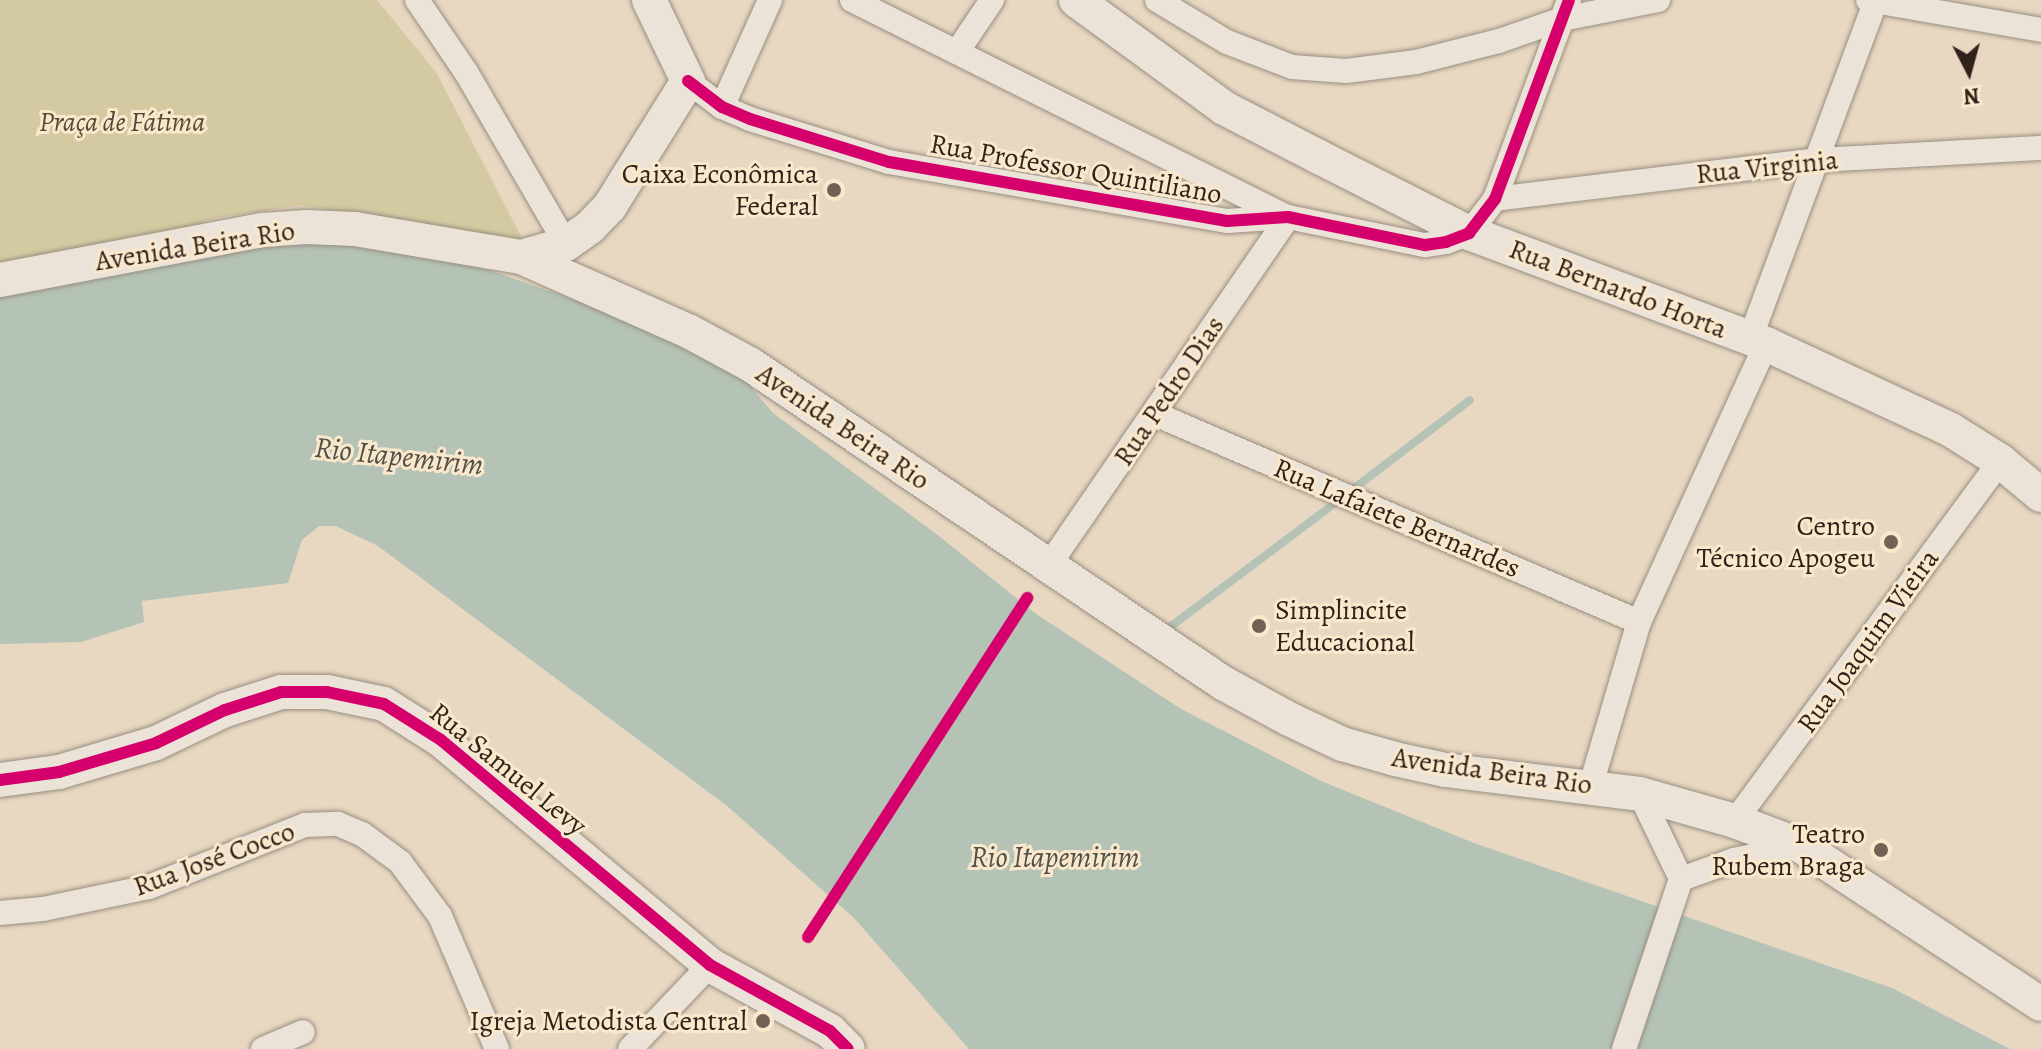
<!DOCTYPE html>
<html>
<head>
<meta charset="utf-8">
<style>
  body { margin:0 }
  #map { position:relative; width:2041px; height:1049px; overflow:hidden; background:#e8d8c1; font-family:Alegreya,serif }
  div>[style] { position:absolute }
  [style*='--x'] { left:calc(var(--x)*1px); top:calc(var(--y)*1px); width:calc(var(--w)*1px); rotate:calc(var(--a)*1deg) }
  .green>* { inset:0; background:#d4caa1 }
  .water>* { inset:0; background:#b4c3b5 }
  .stream>* { height:8px; margin:-4px; padding:0 4px; transform-origin:4px; border-radius:4px; background:#b4c3b5 }
  .roads { filter:drop-shadow(0 0 2px #988e80) drop-shadow(0 0 2px #988e80) }
  .street>* { height:24px; margin:-12px; padding:0 12px; transform-origin:12px; border-radius:12px; background:#ebe3d7 }
  .secondary>* { height:34px; margin:-17px; padding:0 17px; transform-origin:17px; border-radius:17px; background:#ebe3d7 }
  .cycleway>* { height:12px; margin:-6px; padding:0 6px; transform-origin:6px; border-radius:6px; background:#d6006c }
  .dots>* { width:22px; height:22px; translate:-50% -50%; box-sizing:border-box; border:4px solid #fae8cc; border-radius:50% }
  span { translate:-50% -50%; white-space:nowrap; text-align:center; line-height:1.15; -webkit-text-stroke:6px #fae8cc; paint-order:stroke }
  .park-label { font-size:28px; color:#554a36; font-style:italic }
  .street-label { font-size:28px; color:#30231b }
  .poi-label { font-size:28px; color:#30231b }
  .right { translate:-100% -50%; text-align:right }
  .left { translate:0 -50%; text-align:left }
  .water-label { font-size:30px; color:#515048; font-style:italic }
  .north { position:absolute; left:1929px; top:32px; width:80px; height:80px; -webkit-text-stroke:6px #fae8cc; paint-order:stroke; rotate:174deg; font-size:22px; font-weight:700; line-height:32px; text-align:center; color:#30231b }
  .north::after { content:''; display:block; margin:auto; width:28px; height:36px; background:#30231b; clip-path:polygon(50% 0,100% 100%,50% 72%,0 100%) }
</style>
</head>
<body>
<div id="map">
  <div class="green">
    <div style="clip-path:polygon(0 0,377px 0,436px 72px,525px 244px,302px 205px,214px 218px,140px 244px,0 267px)"></div>
  </div>
  <div class="water">
    <div style="clip-path:polygon(343px 243px,466px 262px,635px 321px,734px 367px,773px 413px,939px 536px,1036px 614px,1181px 709px,1321px 781px,1474px 843px,1892px 988px,2010px 1049px,969px 1049px,854px 918px,726px 805px,378px 546px,336px 526px,319px 526px,302px 540px,288px 583px,142px 601px,144px 622px,81px 642px,0 644px,0 291px,232px 251px,288px 244px)"></div>
  </div>
  <div class="stream">
    <div style="--x:1348;--y:493;--w:153;--a:-37.3"></div>
    <div style="--x:1162;--y:633;--w:215;--a:-36.9"></div>
  </div>
  <div class="roads">
    <div class="street">
      <div style="--x:417;--y:0;--w:87;--a:55.8"></div>
      <div style="--x:466;--y:72;--w:199;--a:59.8"></div>
      <div style="--x:852;--y:0;--w:485;--a:26.5"></div>
      <div style="--x:1157;--y:0;--w:82;--a:31"></div>
      <div style="--x:1227;--y:42;--w:70;--a:21"></div>
      <div style="--x:1292;--y:67;--w:54;--a:4.2"></div>
      <div style="--x:1346;--y:71;--w:71;--a:-7.3"></div>
      <div style="--x:1416;--y:62;--w:86;--a:-14.2"></div>
      <div style="--x:1499;--y:41;--w:67;--a:-19.2"></div>
      <div style="--x:1562;--y:19;--w:98;--a:-11.2"></div>
      <div style="--x:1868;--y:0;--w:176;--a:9.8"></div>
      <div style="--x:957;--y:52;--w:63;--a:-56.1"></div>
      <div style="--x:688;--y:81;--w:43;--a:37.4"></div>
      <div style="--x:722;--y:107;--w:30;--a:23"></div>
      <div style="--x:750;--y:119;--w:145;--a:17.2"></div>
      <div style="--x:889;--y:162;--w:343;--a:9.9"></div>
      <div style="--x:1227;--y:221;--w:61;--a:-3.8"></div>
      <div style="--x:1288;--y:217;--w:140;--a:11.6"></div>
      <div style="--x:1425;--y:245;--w:21;--a:-8"></div>
      <div style="--x:1446;--y:242;--w:25;--a:-21"></div>
      <div style="--x:1469;--y:233;--w:43;--a:-52.6"></div>
      <div style="--x:1495;--y:199;--w:212;--a:-69.6"></div>
      <div style="--x:722;--y:107;--w:117;--a:-65.8"></div>
      <div style="--x:1495;--y:199;--w:324;--a:-6.9"></div>
      <div style="--x:1817;--y:160;--w:224;--a:-3.1"></div>
      <div style="--x:1750;--y:339;--w:361;--a:-69.6"></div>
      <div style="--x:1155;--y:414;--w:527;--a:23.26"></div>
      <div style="--x:1049;--y:565;--w:422;--a:-55.5"></div>
      <div style="--x:1591;--y:785;--w:170;--a:-73.6"></div>
      <div style="--x:1639;--y:622;--w:306;--a:-65.4"></div>
      <div style="--x:1640;--y:794;--w:94;--a:64.2"></div>
      <div style="--x:1681;--y:879;--w:56;--a:-19.7"></div>
      <div style="--x:1734;--y:860;--w:66;--a:-12.2"></div>
      <div style="--x:1735;--y:821;--w:447;--a:-53.6"></div>
      <div style="--x:0;--y:913;--w:43;--a:-5.3"></div>
      <div style="--x:43;--y:909;--w:108;--a:-11.7"></div>
      <div style="--x:149;--y:887;--w:168;--a:-21.7"></div>
      <div style="--x:305;--y:825;--w:33;--a:-2"></div>
      <div style="--x:338;--y:824;--w:26;--a:23"></div>
      <div style="--x:362;--y:834;--w:47;--a:36.4"></div>
      <div style="--x:400;--y:862;--w:67;--a:53.5"></div>
      <div style="--x:440;--y:916;--w:145;--a:66.8"></div>
      <div style="--x:263;--y:1049;--w:43;--a:-23"></div>
      <div style="--x:630;--y:1049;--w:116;--a:-46.4"></div>
      <div style="--x:1624;--y:1049;--w:179;--a:-71.5"></div>
    </div>
    <div class="secondary">
      <div style="--x:1076;--y:0;--w:183;--a:36.1"></div>
      <div style="--x:1224;--y:108;--w:107;--a:27.3"></div>
      <div style="--x:1319;--y:157;--w:168;--a:26.9"></div>
      <div style="--x:1469;--y:233;--w:317;--a:20.5"></div>
      <div style="--x:1766;--y:344;--w:204;--a:24.9"></div>
      <div style="--x:1951;--y:430;--w:58;--a:32.3"></div>
      <div style="--x:2000;--y:461;--w:53;--a:39.7"></div>
      <div style="--x:521;--y:257;--w:47;--a:-16.1"></div>
      <div style="--x:566;--y:244;--w:29;--a:-35"></div>
      <div style="--x:590;--y:227;--w:29;--a:-46"></div>
      <div style="--x:610;--y:206;--w:147;--a:-58"></div>
      <div style="--x:688;--y:81;--w:90;--a:-115.7"></div>
      <div style="--x:0;--y:280;--w:268;--a:-10.8"></div>
      <div style="--x:263;--y:230;--w:43;--a:-4"></div>
      <div style="--x:306;--y:227;--w:49;--a:2.3"></div>
      <div style="--x:355;--y:229;--w:168;--a:9.6"></div>
      <div style="--x:521;--y:257;--w:185;--a:23.9"></div>
      <div style="--x:690;--y:332;--w:69;--a:28.4"></div>
      <div style="--x:751;--y:365;--w:569;--a:33.97"></div>
      <div style="--x:1223;--y:683;--w:75;--a:28.6"></div>
      <div style="--x:1289;--y:719;--w:59;--a:25.3"></div>
      <div style="--x:1342;--y:744;--w:55;--a:15.8"></div>
      <div style="--x:1395;--y:759;--w:51;--a:12.4"></div>
      <div style="--x:1445;--y:770;--w:196;--a:7"></div>
      <div style="--x:1640;--y:794;--w:99;--a:15.9"></div>
      <div style="--x:1735;--y:821;--w:71;--a:20.7"></div>
      <div style="--x:1801;--y:846;--w:287;--a:33.4"></div>
      <div style="--x:0;--y:780;--w:60;--a:-7.7"></div>
      <div style="--x:59;--y:772;--w:101;--a:-16.6"></div>
      <div style="--x:156;--y:743;--w:76;--a:-25.6"></div>
      <div style="--x:225;--y:710;--w:59;--a:-17.8"></div>
      <div style="--x:281;--y:692;--w:46;--a:0"></div>
      <div style="--x:327;--y:692;--w:58;--a:11.9"></div>
      <div style="--x:384;--y:704;--w:67;--a:32.3"></div>
      <div style="--x:441;--y:740;--w:351;--a:39.9"></div>
      <div style="--x:710;--y:965;--w:137;--a:28.8"></div>
      <div style="--x:830;--y:1031;--w:25;--a:45"></div>
    </div>
  </div>
  <div class="cycleway">
    <div style="--x:688;--y:81;--w:43;--a:37.4"></div>
    <div style="--x:722;--y:107;--w:30;--a:23"></div>
    <div style="--x:750;--y:119;--w:145;--a:17.2"></div>
    <div style="--x:889;--y:162;--w:343;--a:9.9"></div>
    <div style="--x:1227;--y:221;--w:61;--a:-3.8"></div>
    <div style="--x:1288;--y:217;--w:140;--a:11.6"></div>
    <div style="--x:1425;--y:245;--w:21;--a:-8"></div>
    <div style="--x:1446;--y:242;--w:25;--a:-21"></div>
    <div style="--x:1469;--y:233;--w:43;--a:-52.6"></div>
    <div style="--x:1495;--y:199;--w:212;--a:-69.6"></div>
    <div style="--x:0;--y:780;--w:60;--a:-7.7"></div>
    <div style="--x:59;--y:772;--w:101;--a:-16.6"></div>
    <div style="--x:156;--y:743;--w:76;--a:-25.6"></div>
    <div style="--x:225;--y:710;--w:59;--a:-17.8"></div>
    <div style="--x:281;--y:692;--w:46;--a:0"></div>
    <div style="--x:327;--y:692;--w:58;--a:11.9"></div>
    <div style="--x:384;--y:704;--w:67;--a:32.3"></div>
    <div style="--x:441;--y:740;--w:351;--a:39.9"></div>
    <div style="--x:710;--y:965;--w:137;--a:28.8"></div>
    <div style="--x:830;--y:1031;--w:25;--a:45"></div>
    <div style="--x:808;--y:937;--w:404;--a:-57.1"></div>
  </div>
  <div class="dots">
    <div style="left:834px;top:190px;background:#706255"></div>
    <div style="left:1891px;top:542px;background:#706255"></div>
    <div style="left:1259px;top:626px;background:#706255"></div>
    <div style="left:1881px;top:850px;background:#706255"></div>
    <div style="left:763px;top:1021px;background:#706255"></div>
  </div>
  <div class="park-label">
    <span style="left:122px;top:122px">Praça de Fátima</span>
  </div>
  <div class="street-label">
    <span style="left:1767px;top:167px;rotate:-6deg">Rua Virginia</span>
    <span style="left:1076px;top:169px;rotate:10deg">Rua Professor Quintiliano</span>
    <span style="left:195px;top:246px;rotate:-9deg">Avenida Beira Rio</span>
    <span style="left:1618px;top:289px;rotate:21deg">Rua Bernardo Horta</span>
    <span style="left:1169px;top:391px;rotate:-56deg">Rua Pedro Dias</span>
    <span style="left:843px;top:427px;rotate:34deg">Avenida Beira Rio</span>
    <span style="left:1397px;top:518px;rotate:23deg">Rua Lafaiete Bernardes</span>
    <span style="left:1868px;top:641px;rotate:-54deg">Rua Joaquim Vieira</span>
    <span style="left:508px;top:769px;rotate:39deg">Rua Samuel Levy</span>
    <span style="left:1492px;top:771px;rotate:8deg">Avenida Beira Rio</span>
    <span style="left:214px;top:859px;rotate:-20deg">Rua José Cocco</span>
  </div>
  <div class="poi-label">
    <span class="right" style="left:818px;top:190px">Caixa Econômica<br>Federal</span>
    <span class="right" style="left:1875px;top:542px">Centro<br>Técnico Apogeu</span>
    <span class="left" style="left:1275px;top:626px">Simplincite<br>Educacional</span>
    <span class="right" style="left:1865px;top:850px">Teatro<br>Rubem Braga</span>
    <span class="right" style="left:747px;top:1021px">Igreja Metodista Central</span>
  </div>
  <div class="water-label">
    <span style="left:399px;top:456px;rotate:6deg">Rio Itapemirim</span>
    <span style="left:1055px;top:857px">Rio Itapemirim</span>
  </div>
  <div class="north">N</div>
</div>
</body>
</html>
